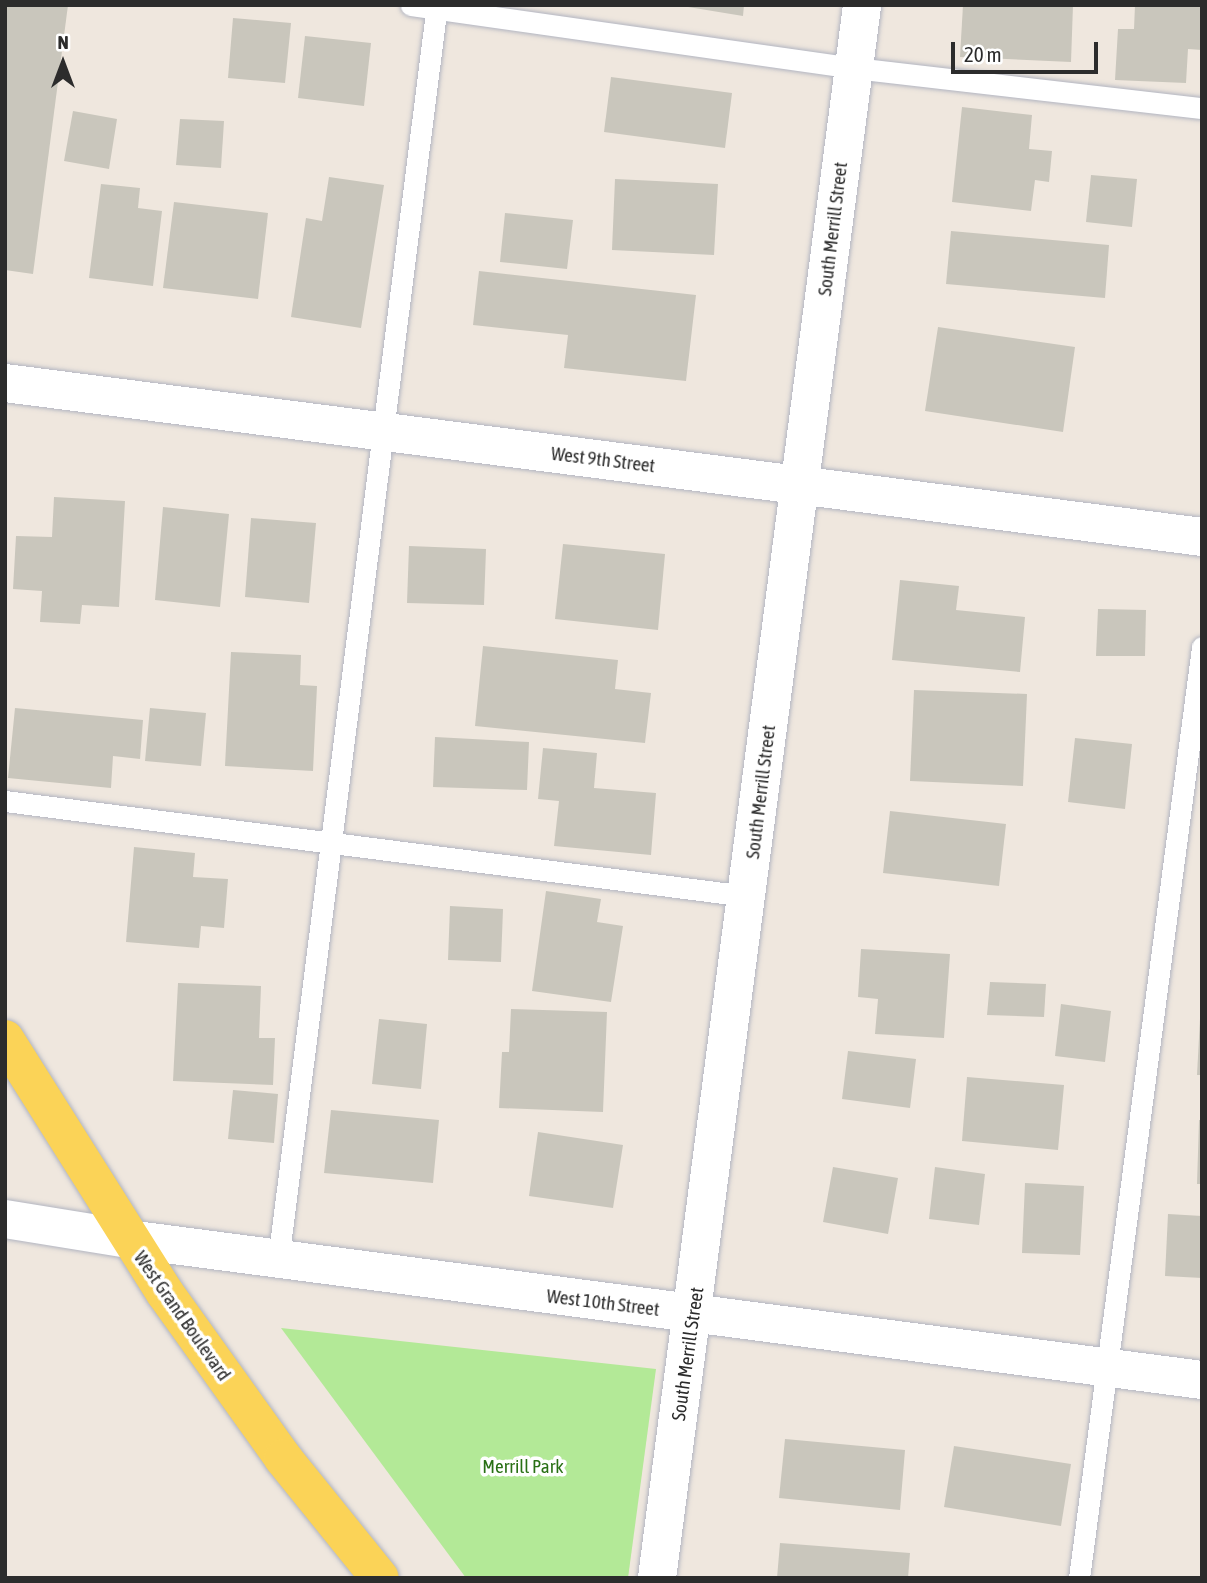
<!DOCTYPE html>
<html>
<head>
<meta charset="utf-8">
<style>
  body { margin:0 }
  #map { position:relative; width:1207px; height:1583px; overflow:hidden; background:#efe7de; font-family:"Asap Condensed",sans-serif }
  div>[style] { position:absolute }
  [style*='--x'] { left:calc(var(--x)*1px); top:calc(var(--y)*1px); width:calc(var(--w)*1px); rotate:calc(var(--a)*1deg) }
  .green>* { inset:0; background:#b3e997 }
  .building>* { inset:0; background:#c9c6bc }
  .roads { filter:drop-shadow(0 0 2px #b2b5c1) drop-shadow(0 0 2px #b2b5c1) }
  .service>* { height:21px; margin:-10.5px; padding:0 10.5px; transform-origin:10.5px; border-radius:10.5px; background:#fff }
  .minor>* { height:38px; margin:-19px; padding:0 19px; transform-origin:19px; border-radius:19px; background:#fff }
  .tertiary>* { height:38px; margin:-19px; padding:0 19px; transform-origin:19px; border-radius:19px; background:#fff }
  .primary>* { height:38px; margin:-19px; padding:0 19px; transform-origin:19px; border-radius:19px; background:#fbd357 }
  span { translate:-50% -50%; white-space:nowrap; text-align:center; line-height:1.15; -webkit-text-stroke:7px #fff; paint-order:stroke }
  .street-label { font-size:19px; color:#2c2c2c }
  .park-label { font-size:19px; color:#297015 }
  .frame { position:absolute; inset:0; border:7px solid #2c2c2c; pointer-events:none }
  .north { position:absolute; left:28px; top:28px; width:70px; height:70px; -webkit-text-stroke:5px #fff; paint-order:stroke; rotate:0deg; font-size:19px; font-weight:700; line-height:28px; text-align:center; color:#2c2c2c }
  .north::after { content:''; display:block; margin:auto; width:24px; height:32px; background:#2c2c2c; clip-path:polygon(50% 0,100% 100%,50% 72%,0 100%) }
  .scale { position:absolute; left:951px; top:42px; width:147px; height:32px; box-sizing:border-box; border:4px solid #2c2c2c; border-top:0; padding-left:9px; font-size:21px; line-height:24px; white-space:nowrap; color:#2c2c2c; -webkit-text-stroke:5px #fff; paint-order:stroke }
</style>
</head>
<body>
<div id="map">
  <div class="green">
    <div style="clip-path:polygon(281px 1328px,656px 1369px,628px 1578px,466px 1578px)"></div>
  </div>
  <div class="building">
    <div style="clip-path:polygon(5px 5px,68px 5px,33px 274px,5px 270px)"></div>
    <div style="clip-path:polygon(676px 5px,744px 5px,743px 16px)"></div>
    <div style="clip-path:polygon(963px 5px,1073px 5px,1071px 62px,960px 57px)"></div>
    <div style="clip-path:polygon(1135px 5px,1202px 5px,1202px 50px,1188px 49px,1186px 83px,1115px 80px,1118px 29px,1134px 29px)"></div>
    <div style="clip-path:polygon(233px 18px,291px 23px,285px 83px,228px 78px)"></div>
    <div style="clip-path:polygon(305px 36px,371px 43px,364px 106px,298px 98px)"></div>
    <div style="clip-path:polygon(611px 77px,732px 93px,725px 148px,604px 132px)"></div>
    <div style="clip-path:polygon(962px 107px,1032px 115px,1029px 149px,1052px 151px,1049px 182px,1035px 180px,1031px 211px,952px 202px)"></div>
    <div style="clip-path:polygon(73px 111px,117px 119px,109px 169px,64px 161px)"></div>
    <div style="clip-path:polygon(180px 119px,224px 121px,221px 168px,176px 165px)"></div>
    <div style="clip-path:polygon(1091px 175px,1137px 179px,1132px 227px,1086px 222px)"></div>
    <div style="clip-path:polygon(329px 177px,384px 185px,361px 328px,291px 317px,306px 218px,322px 221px)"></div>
    <div style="clip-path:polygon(615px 179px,718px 184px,714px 255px,612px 250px)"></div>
    <div style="clip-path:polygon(101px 184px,140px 188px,138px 208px,162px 211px,153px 286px,89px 278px)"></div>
    <div style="clip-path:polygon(174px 202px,268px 213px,258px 299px,163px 288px)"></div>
    <div style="clip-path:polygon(505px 213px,573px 220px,567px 269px,500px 262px)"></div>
    <div style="clip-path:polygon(951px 231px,1109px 245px,1105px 298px,946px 284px)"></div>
    <div style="clip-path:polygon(479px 271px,696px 295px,686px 381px,564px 368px,568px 335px,473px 325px)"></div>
    <div style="clip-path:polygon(938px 327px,1075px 347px,1063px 432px,925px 411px)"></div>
    <div style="clip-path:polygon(54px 497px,125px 501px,119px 607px,82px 605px,80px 624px,40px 622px,42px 591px,13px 589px,16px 536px,52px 537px)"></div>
    <div style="clip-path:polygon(163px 507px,229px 514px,220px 607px,155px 600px)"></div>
    <div style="clip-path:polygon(251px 518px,316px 523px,309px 603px,245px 597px)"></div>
    <div style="clip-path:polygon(563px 544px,665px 554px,658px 630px,555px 619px)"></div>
    <div style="clip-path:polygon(409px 546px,486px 549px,484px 605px,407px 603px)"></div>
    <div style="clip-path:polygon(900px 580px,959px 586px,956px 610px,1025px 617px,1020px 672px,892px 660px)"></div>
    <div style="clip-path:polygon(1098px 609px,1146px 610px,1145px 656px,1096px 656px)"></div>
    <div style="clip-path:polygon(483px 646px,618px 660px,615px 689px,651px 693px,645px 743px,475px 726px)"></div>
    <div style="clip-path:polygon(231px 652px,301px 655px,300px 685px,317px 686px,313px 771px,225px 766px)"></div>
    <div style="clip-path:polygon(914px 690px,1027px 694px,1023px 786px,910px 781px)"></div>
    <div style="clip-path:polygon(15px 708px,143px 720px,140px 759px,113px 756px,111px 788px,8px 778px)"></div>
    <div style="clip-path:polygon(150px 708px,206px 713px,201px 766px,145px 761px)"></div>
    <div style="clip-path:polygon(435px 737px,529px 742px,527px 790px,433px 787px)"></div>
    <div style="clip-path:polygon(1075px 738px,1132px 744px,1125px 809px,1068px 802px)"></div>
    <div style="clip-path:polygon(543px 748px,597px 753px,594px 788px,656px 793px,651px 855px,554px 846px,559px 801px,538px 799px)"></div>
    <div style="clip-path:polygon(890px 811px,1006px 824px,999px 886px,883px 873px)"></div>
    <div style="clip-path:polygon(134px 847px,195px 853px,193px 877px,228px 879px,224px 928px,201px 926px,199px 948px,126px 942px)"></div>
    <div style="clip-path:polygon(546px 891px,601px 899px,597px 922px,623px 926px,611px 1002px,532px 991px)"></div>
    <div style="clip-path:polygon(450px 906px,503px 909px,501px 962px,448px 960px)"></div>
    <div style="clip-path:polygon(861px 949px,950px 954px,944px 1038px,875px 1034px,878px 999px,858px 997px)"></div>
    <div style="clip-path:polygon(990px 982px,1046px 984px,1044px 1017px,987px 1015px)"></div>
    <div style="clip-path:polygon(178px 983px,261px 986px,259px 1038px,275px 1038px,273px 1085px,173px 1081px)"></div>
    <div style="clip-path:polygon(1061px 1004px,1111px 1011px,1105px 1062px,1055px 1056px)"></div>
    <div style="clip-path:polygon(511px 1009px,607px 1012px,603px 1112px,499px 1108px,502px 1052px,509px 1052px)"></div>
    <div style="clip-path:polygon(379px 1019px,427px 1024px,421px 1089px,372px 1084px)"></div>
    <div style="clip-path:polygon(1200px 1019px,1202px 1019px,1202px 1075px,1197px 1075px)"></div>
    <div style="clip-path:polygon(848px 1051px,916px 1059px,910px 1108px,842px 1099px)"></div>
    <div style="clip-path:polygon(967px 1077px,1064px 1085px,1058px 1150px,962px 1141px)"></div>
    <div style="clip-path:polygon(233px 1090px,278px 1094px,274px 1143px,228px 1139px)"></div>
    <div style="clip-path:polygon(331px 1110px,439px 1120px,433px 1183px,324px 1173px)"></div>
    <div style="clip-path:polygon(1199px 1120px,1202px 1120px,1202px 1184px,1197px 1184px)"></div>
    <div style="clip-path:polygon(538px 1132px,623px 1145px,613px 1208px,529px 1196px)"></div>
    <div style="clip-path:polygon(833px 1167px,898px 1178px,888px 1234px,823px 1222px)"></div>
    <div style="clip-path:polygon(935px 1167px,985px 1174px,979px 1225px,929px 1219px)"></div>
    <div style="clip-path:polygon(1025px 1183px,1084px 1186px,1080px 1255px,1022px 1253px)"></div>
    <div style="clip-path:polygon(1168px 1214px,1202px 1216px,1202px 1278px,1165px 1276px)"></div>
    <div style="clip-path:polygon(785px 1439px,905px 1450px,900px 1510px,779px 1498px)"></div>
    <div style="clip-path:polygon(954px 1446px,1071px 1464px,1061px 1526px,944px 1507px)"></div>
    <div style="clip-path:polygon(780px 1543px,910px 1553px,908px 1578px,777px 1578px)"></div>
  </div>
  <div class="roads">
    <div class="service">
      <div style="--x:411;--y:5;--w:447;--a:8.1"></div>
      <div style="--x:854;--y:68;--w:350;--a:6.6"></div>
      <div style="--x:5;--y:801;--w:748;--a:7.3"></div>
      <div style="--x:278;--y:1261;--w:1266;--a:-82.79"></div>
      <div style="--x:1079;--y:1578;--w:939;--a:-82.47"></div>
    </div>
    <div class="minor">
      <div style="--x:5;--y:383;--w:1207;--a:7.33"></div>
      <div style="--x:128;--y:1239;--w:1083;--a:7.48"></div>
      <div style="--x:657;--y:1578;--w:1586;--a:-82.57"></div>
    </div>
    <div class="tertiary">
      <div style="--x:5;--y:1219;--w:125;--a:9.2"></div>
    </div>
    <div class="primary">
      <div style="--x:5;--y:1039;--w:300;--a:57.8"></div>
      <div style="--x:165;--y:1293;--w:203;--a:54.4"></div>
      <div style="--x:283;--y:1458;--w:154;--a:51.1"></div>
    </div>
  </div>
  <div class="street-label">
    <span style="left:833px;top:229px;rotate:-83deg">South Merrill Street</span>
    <span style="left:603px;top:460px;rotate:7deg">West 9th Street</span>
    <span style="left:761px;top:792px;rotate:-83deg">South Merrill Street</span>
    <span style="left:603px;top:1303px;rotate:7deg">West 10th Street</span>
    <span style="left:182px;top:1316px;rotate:55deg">West Grand Boulevard</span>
    <span style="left:688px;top:1354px;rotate:-82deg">South Merrill Street</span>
  </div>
  <div class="park-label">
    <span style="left:523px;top:1467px">Merrill Park</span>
  </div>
  <div class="frame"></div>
  <div class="north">N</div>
  <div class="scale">20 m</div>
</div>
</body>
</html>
